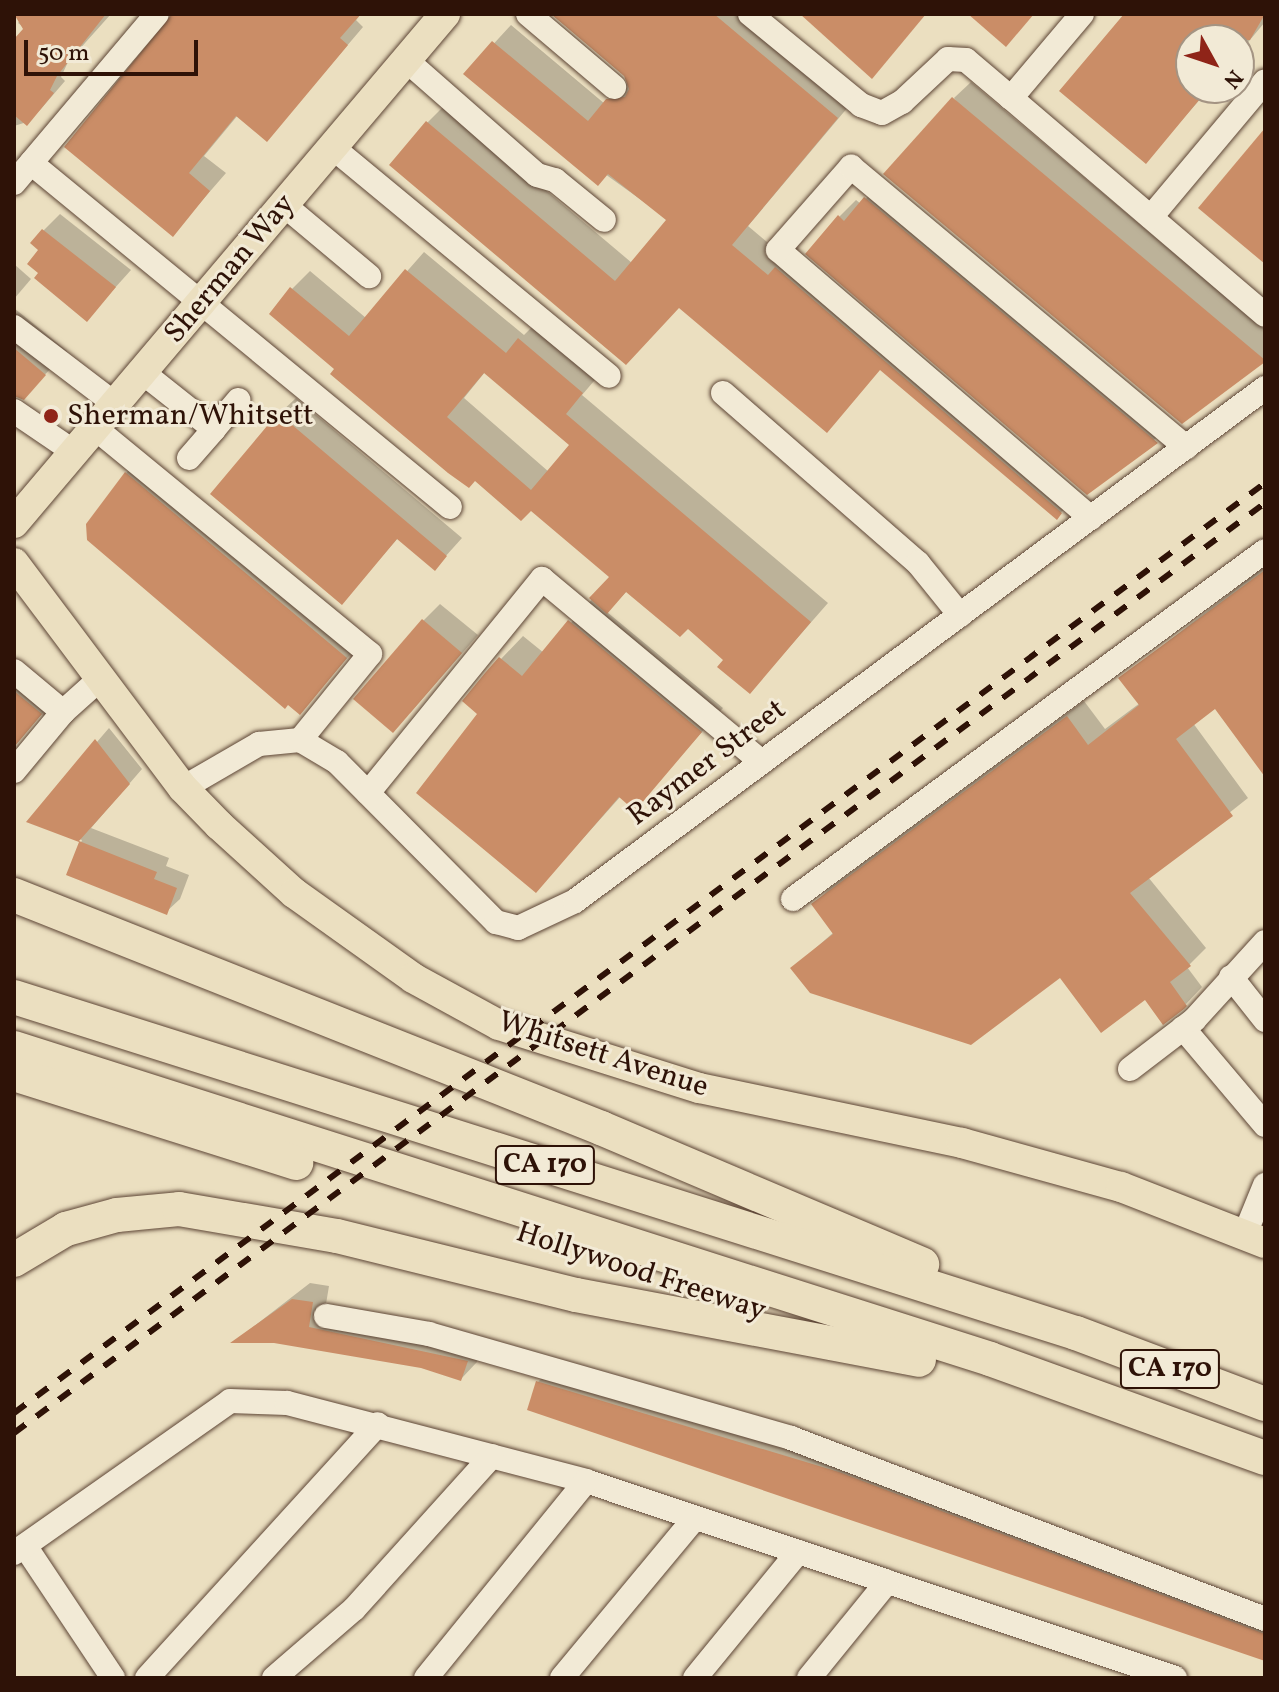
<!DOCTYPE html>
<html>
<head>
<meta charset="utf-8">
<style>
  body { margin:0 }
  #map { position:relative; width:1279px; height:1692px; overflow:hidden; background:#ebdfc0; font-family:Vollkorn,serif }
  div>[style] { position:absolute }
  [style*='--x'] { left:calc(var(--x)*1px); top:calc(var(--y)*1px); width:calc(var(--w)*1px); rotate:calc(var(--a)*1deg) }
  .shadow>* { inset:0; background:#0003 }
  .building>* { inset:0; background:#ca8d67 }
  .roads { filter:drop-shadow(0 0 2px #5d4535) drop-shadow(0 0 2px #5d4535) }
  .minor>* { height:24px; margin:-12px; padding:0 12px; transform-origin:12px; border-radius:12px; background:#f2ead6 }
  .major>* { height:30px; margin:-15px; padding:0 15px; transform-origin:15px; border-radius:15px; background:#ebdfc0 }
  .highway>* { height:34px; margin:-17px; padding:0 17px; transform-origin:17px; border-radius:17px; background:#ebdfc0 }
  .rail>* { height:6px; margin-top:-3px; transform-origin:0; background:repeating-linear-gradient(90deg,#2e1207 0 14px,transparent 0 28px) }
  .dots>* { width:22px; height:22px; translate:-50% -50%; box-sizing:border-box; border:4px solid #f2ead6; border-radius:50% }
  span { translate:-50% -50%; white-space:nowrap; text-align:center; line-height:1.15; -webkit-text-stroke:6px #f2ead6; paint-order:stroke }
  .shield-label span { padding:2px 6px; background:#f2ead6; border:2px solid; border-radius:6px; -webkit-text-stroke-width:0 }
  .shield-label { font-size:28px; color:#2e1207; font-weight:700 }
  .street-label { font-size:30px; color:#2e1207 }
  .poi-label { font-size:30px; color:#2e1207 }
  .left { translate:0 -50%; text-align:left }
  .frame { position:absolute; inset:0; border:16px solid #2e1207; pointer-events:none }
  .north { position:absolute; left:1175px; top:24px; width:80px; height:80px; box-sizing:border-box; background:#f2ead6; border:2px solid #a49483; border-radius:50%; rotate:130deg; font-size:22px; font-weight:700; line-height:32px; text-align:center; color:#2e1207 }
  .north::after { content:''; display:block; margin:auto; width:28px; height:36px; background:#8f2418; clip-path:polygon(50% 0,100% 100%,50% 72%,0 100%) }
  .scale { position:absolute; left:24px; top:40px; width:174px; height:36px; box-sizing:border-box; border:4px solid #2e1207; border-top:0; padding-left:10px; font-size:24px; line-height:28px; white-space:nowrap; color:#2e1207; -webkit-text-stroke:6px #f2ead6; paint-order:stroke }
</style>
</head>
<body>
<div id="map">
  <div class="shadow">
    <div style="clip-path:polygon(25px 14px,111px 14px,68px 62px,61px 77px,65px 81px,40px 110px,27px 122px,14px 126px,14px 43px,26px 29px,18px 23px)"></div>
    <div style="clip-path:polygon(175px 14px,361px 14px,356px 20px,363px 27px,267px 140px,238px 115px,204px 156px,226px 173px,173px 234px)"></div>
    <div style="clip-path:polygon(551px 14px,752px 14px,854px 100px,748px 226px,1074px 500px,1056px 517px,881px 369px,679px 306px,643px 345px,427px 123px,445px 105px,632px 263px,669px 220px,466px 74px,511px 25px,605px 104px,628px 82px,625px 74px)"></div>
    <div style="clip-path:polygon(1126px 14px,1265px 14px,1265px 22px,1239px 53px,1239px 40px,1191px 40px,1191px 88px,1210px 88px,1146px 161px)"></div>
    <div style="clip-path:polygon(971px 82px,1265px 330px,1265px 359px,1182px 422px,954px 98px)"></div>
    <div style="clip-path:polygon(882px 182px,1173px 425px,1087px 492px,839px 217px,856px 200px,861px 204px)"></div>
    <div style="clip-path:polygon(60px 214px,131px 270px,87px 319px,41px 273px,43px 231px)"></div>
    <div style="clip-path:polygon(evenodd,424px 252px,524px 335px,537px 322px,600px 374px,582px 395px,828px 603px,750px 692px,726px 659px,688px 627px,628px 590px,607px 612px,723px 708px,635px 808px,621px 796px,536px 891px,480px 713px,501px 659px,523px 636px,544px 653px,612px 577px,531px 508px,475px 479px,337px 368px,292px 289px,310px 271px,366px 318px,424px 252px,485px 372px,572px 445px,549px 472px,464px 398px,485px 372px)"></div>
    <div style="clip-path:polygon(14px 264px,31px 279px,14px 299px)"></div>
    <div style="clip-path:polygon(14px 308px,67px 351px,24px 397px,14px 389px)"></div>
    <div style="clip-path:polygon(296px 398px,462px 538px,435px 568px,398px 538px,342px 602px,279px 414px)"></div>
    <div style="clip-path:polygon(143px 457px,363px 640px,300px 712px,126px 473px)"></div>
    <div style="clip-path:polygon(1265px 566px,1265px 773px,1216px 707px,1193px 723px,1248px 798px,1148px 877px,1206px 948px,1187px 967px,1202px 987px,1186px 1004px,1061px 975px,793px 968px,834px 932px,813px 905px,830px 888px,1084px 701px,1105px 729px,1140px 703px,1121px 678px)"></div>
    <div style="clip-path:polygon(440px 604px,478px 635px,410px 713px,423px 621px)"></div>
    <div style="clip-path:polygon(14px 674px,57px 696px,14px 747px)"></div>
    <div style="clip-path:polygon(109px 728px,142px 769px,91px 828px,169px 858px,166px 866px,189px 875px,180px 899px,166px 912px,68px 874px,82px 840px,29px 821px)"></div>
    <div style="clip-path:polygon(310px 1283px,329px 1286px,325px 1310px,483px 1344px,477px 1362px,461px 1379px,422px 1366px,274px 1341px,235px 1341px)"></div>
    <div style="clip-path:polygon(555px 1365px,1265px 1609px,1265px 1659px,538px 1382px)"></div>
  </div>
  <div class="building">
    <div style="clip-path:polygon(14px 14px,106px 14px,57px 76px,50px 90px,54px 93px,27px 126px,14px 115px,14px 39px,23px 29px)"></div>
    <div style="clip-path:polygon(172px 14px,361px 14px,340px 38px,348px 45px,267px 142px,236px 116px,189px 173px,210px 191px,173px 237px,64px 147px)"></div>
    <div style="clip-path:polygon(551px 14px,714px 14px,838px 118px,732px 245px,768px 275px,775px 267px,1062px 513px,1057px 520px,880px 370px,827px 433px,679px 308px,626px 365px,389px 165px,426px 121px,615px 281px,666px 220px,608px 174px,598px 186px,463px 74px,492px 41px,588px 121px,606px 99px,625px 97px,629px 89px,624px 76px)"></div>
    <div style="clip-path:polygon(800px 14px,926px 14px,872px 79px)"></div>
    <div style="clip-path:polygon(968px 14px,1034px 14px,1006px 47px)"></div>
    <div style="clip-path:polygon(1124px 14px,1265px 14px,1250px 40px,1191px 40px,1191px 88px,1209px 88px,1146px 164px,1059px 91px)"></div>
    <div style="clip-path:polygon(952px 97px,1265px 360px,1265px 362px,1182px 424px,883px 174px)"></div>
    <div style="clip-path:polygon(1265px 128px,1265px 264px,1198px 208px)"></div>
    <div style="clip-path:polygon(864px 197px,1158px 443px,1087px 495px,805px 254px,838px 215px,844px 221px)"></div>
    <div style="clip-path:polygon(42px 229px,116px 287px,87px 322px,34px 278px,38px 273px,27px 264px,38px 250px,30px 243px)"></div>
    <div style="clip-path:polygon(evenodd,405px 269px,506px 353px,518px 338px,583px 393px,566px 414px,811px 622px,750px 694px,717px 667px,723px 660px,688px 629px,680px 637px,626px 592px,607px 614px,589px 598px,609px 577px,531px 511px,521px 521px,475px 481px,469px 488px,448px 473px,330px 374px,334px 369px,269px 314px,290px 287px,349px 336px,405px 269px,484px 373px,569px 445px,531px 490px,447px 417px,484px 373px)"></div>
    <div style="clip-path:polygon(14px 348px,46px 375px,24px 400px,14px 396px)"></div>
    <div style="clip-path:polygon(278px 413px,447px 556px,435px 571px,397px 539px,342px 605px,210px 494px)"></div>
    <div style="clip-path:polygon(125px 472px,347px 658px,300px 715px,288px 705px,285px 709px,87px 540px,86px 524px)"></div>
    <div style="clip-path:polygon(1265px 570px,1265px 777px,1215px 709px,1176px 739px,1233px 816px,1130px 893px,1191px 966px,1170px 982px,1187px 1006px,1184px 1009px,1163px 1025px,1145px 1000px,1101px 1033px,1060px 978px,971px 1045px,810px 993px,790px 968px,833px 934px,811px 904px,1067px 716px,1088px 745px,1139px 705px,1118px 678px)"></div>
    <div style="clip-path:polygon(422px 619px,462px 653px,393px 733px,353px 699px)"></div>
    <div style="clip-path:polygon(568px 620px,702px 732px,635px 811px,619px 797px,536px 893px,416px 793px,477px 714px,462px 701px,485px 673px,499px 657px,522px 676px)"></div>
    <div style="clip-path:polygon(14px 691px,42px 714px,14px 747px)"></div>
    <div style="clip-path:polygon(95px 739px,130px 784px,79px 841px,157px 872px,154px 879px,177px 888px,167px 915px,66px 875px,79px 842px,26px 822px)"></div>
    <div style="clip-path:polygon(292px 1299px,313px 1302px,309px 1327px,468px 1361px,461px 1381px,421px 1368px,274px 1343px,230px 1343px)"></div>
    <div style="clip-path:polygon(536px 1381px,839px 1472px,1265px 1634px,1265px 1661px,527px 1410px)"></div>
  </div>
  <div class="roads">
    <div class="minor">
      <div style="--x:528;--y:14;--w:113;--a:40.3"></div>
      <div style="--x:750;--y:14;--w:144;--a:39.3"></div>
      <div style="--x:861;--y:105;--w:22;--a:21"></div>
      <div style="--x:882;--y:113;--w:23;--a:-29"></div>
      <div style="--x:902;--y:102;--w:63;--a:-43.1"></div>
      <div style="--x:948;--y:59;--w:18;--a:3"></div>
      <div style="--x:966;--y:60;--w:59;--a:40.2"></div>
      <div style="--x:1011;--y:98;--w:110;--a:-49.8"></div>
      <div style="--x:406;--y:60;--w:174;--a:41.3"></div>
      <div style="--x:537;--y:175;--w:19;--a:16"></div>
      <div style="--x:555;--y:180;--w:63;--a:39.2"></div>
      <div style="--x:1011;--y:98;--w:334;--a:40.5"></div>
      <div style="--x:332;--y:147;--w:359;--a:39.6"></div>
      <div style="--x:31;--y:163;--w:542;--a:39.39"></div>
      <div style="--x:14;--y:183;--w:221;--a:-49.8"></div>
      <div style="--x:284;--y:205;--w:111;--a:39.9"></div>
      <div style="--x:1151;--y:217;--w:177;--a:-50"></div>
      <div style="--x:14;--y:327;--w:127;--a:37.3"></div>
      <div style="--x:142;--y:372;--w:92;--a:38.4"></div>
      <div style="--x:214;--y:429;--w:38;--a:-50"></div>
      <div style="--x:723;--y:393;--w:259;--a:41.1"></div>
      <div style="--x:918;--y:563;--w:67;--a:51.1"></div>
      <div style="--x:14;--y:411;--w:73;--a:34.3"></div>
      <div style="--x:95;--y:428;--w:356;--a:39.4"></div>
      <div style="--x:370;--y:654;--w:111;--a:129.1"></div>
      <div style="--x:189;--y:458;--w:38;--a:-49"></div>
      <div style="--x:1091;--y:518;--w:412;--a:-139.4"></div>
      <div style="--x:778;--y:250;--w:111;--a:-48.7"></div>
      <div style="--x:851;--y:167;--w:437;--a:39.9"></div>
      <div style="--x:14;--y:671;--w:64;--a:39.9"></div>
      <div style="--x:63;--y:712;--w:52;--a:-41.9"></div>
      <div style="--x:14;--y:771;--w:77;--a:-50.3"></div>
      <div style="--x:183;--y:788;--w:88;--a:-30.1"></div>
      <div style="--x:259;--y:744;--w:41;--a:-5.6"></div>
      <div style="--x:300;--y:740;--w:43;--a:30.7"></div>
      <div style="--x:337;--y:762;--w:226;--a:45.2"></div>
      <div style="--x:496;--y:922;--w:23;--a:15"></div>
      <div style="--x:518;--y:928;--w:63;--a:-25.3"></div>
      <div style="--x:575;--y:901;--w:860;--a:-36.63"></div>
      <div style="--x:368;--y:793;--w:276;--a:-50.9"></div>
      <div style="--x:542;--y:579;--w:286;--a:39.8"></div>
      <div style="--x:793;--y:899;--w:586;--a:-36.4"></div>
      <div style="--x:1231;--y:977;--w:55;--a:51.7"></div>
      <div style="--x:1183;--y:1028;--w:127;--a:49.8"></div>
      <div style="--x:1130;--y:1069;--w:81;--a:-37.4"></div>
      <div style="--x:1194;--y:1020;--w:105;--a:-47.7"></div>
      <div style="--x:1245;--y:1234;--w:53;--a:-67.8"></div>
      <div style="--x:326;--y:1316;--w:105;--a:9.9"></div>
      <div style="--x:429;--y:1334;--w:377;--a:16"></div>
      <div style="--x:791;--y:1438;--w:507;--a:20.9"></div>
      <div style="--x:25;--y:1546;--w:159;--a:56.3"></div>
      <div style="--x:14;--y:1553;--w:264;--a:-35.1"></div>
      <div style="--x:230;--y:1401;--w:57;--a:2"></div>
      <div style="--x:287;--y:1403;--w:309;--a:14.6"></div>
      <div style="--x:586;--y:1481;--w:621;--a:18.49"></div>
      <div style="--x:147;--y:1678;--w:343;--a:-47.7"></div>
      <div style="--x:274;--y:1678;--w:106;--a:-40.8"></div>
      <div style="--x:354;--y:1609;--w:206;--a:-48"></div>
      <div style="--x:426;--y:1678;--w:254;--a:-50.9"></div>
      <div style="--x:562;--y:1678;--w:208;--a:-50.3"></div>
      <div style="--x:695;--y:1678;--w:163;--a:-50.7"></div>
      <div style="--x:809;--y:1678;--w:124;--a:-50.9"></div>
    </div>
    <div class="major">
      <div style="--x:14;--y:523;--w:667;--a:-49.74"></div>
      <div style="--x:14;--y:563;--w:281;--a:53.1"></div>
      <div style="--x:183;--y:788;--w:52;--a:45.8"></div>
      <div style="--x:219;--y:825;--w:101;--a:42.2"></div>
      <div style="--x:294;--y:893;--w:146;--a:35.5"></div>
      <div style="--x:413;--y:978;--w:98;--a:28.7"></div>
      <div style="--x:499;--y:1025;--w:210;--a:17.5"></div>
      <div style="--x:699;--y:1088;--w:269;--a:11.8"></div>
      <div style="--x:962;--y:1143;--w:165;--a:15.5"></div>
      <div style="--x:1121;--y:1187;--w:155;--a:21.3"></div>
    </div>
    <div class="highway">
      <div style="--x:14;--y:895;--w:632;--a:21.65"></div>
      <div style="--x:601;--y:1128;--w:349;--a:23"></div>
      <div style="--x:14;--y:997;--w:1114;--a:17.56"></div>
      <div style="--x:1076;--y:1333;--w:202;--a:20.6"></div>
      <div style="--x:14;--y:1048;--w:1024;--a:17.67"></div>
      <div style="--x:990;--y:1359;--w:292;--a:19.8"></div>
      <div style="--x:14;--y:1074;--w:296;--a:17.5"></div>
      <div style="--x:14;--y:1260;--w:61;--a:-30.8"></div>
      <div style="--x:66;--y:1229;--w:53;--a:-15.4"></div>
      <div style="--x:117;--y:1215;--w:62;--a:-5.5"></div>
      <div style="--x:179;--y:1209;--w:160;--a:9.7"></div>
      <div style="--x:337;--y:1236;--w:246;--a:13.9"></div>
      <div style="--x:576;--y:1295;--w:349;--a:10.7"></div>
    </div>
  </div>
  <div class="rail">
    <div style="--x:14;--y:1413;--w:1559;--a:-36.63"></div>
    <div style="--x:14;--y:1433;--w:1559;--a:-36.63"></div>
  </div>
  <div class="dots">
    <div style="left:51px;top:416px;background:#8f2418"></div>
  </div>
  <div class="shield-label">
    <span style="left:545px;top:1165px">CA 170</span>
    <span style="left:1170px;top:1369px">CA 170</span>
  </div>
  <div class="street-label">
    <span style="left:230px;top:269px;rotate:-50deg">Sherman Way</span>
    <span style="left:707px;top:763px;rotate:-37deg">Raymer Street</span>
    <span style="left:603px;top:1055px;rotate:18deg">Whitsett Avenue</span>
    <span style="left:641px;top:1272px;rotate:18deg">Hollywood Freeway</span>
  </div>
  <div class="poi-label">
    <span class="left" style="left:67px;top:416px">Sherman/Whitsett</span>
  </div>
  <div class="frame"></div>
  <div class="north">N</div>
  <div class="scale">50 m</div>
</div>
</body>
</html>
